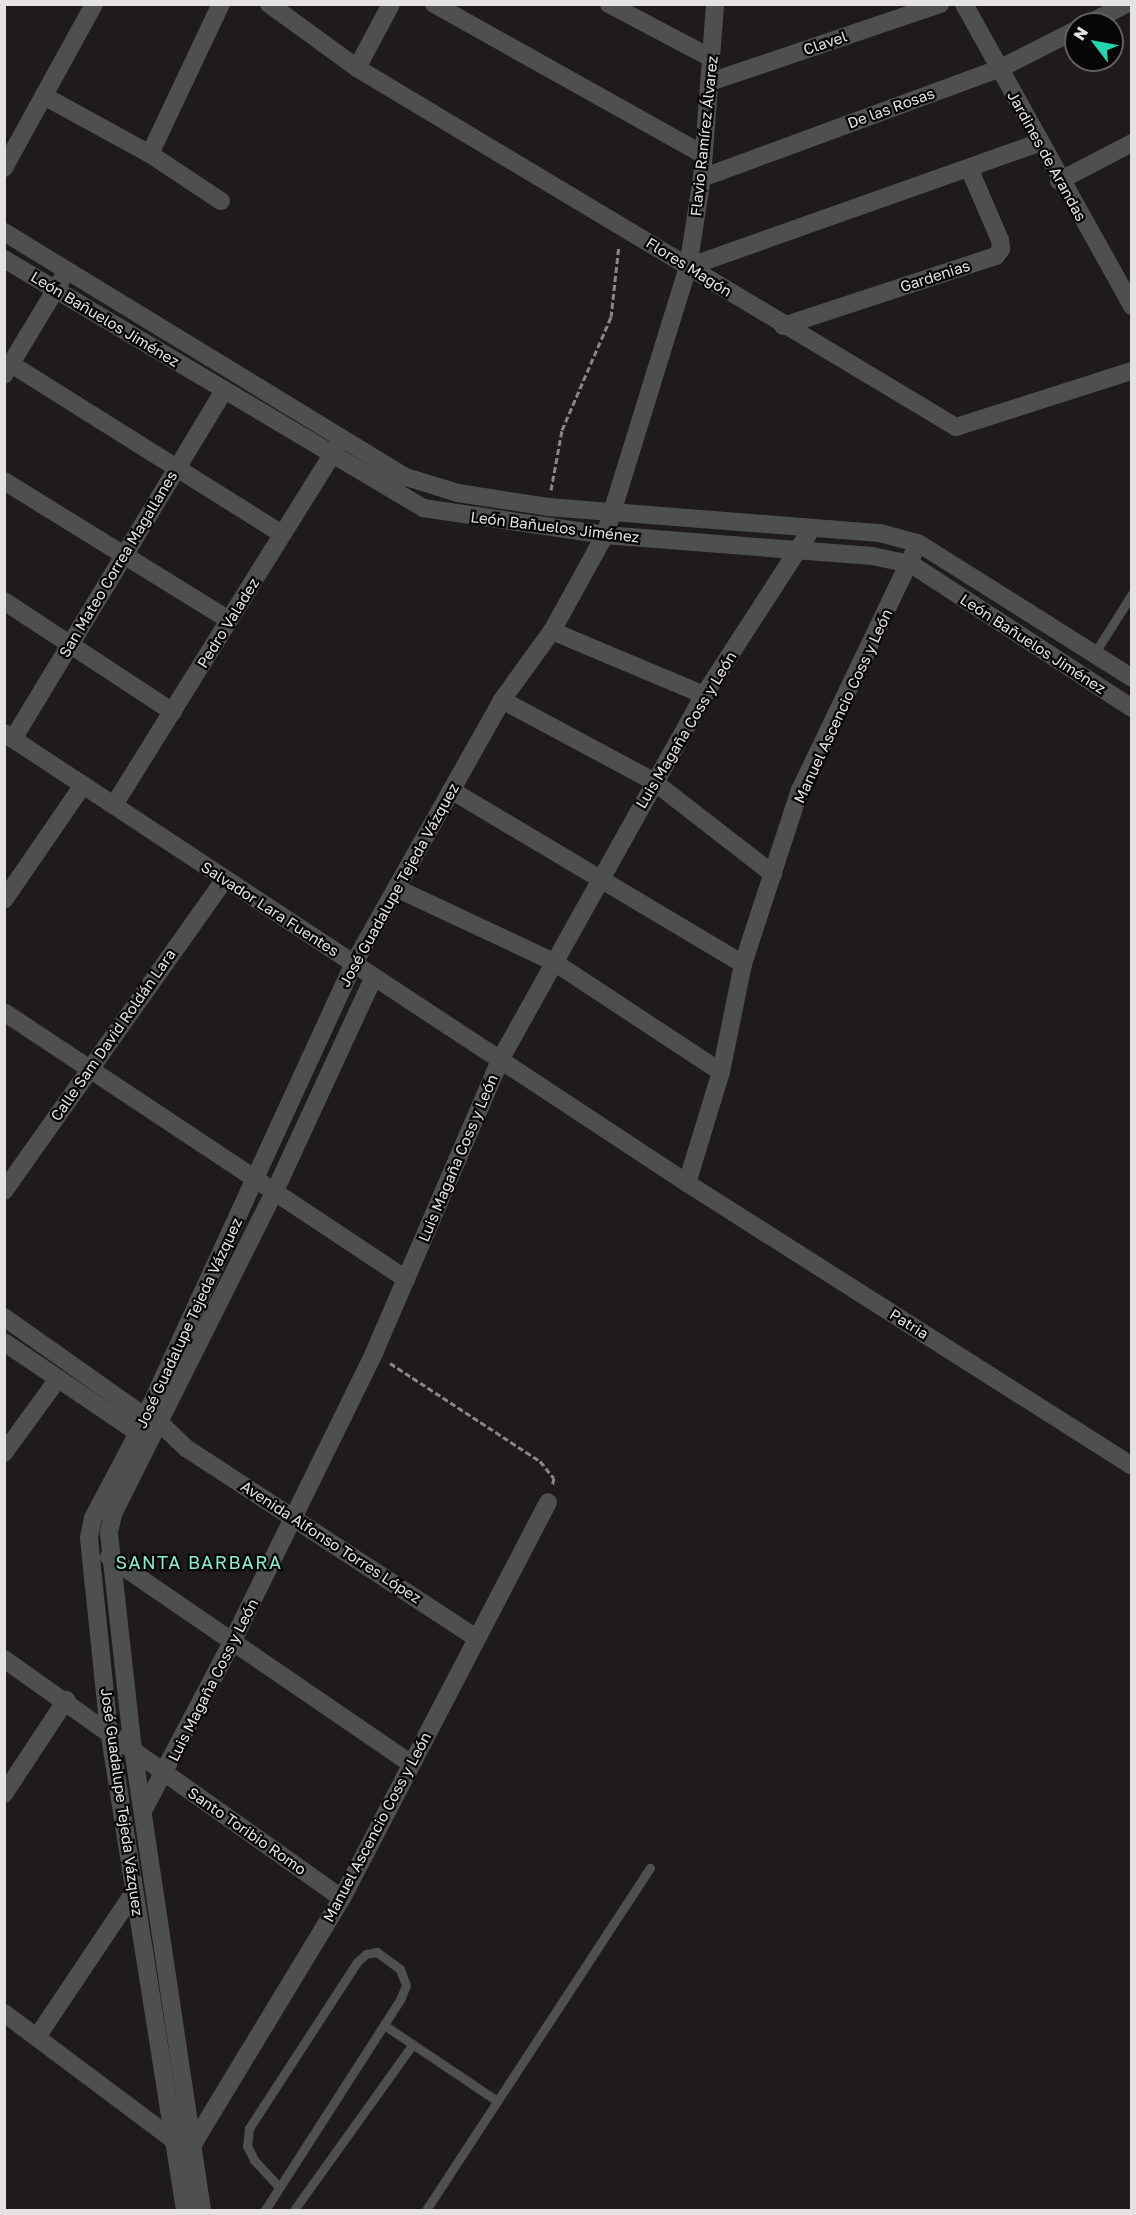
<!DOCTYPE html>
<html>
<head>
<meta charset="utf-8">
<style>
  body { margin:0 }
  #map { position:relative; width:1136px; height:2215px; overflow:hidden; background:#1e1b1a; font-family:"Golos Text",sans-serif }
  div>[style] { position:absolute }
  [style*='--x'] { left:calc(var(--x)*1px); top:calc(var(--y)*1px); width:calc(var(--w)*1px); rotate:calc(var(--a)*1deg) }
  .path>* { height:3px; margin-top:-1.5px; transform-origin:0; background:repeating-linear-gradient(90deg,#898786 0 6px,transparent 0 9px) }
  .service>* { height:9px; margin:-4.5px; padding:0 4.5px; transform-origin:4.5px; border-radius:4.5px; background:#4e504f }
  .minor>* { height:18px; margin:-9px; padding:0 9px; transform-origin:9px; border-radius:9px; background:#4e504f }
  span { translate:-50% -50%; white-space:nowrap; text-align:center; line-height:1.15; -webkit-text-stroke:4.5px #070606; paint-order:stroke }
  .street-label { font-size:15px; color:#e5e3e2 }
  .quarter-label { font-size:18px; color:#8bebce; letter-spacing:1.5px }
  .frame { position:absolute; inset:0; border:6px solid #e5e3e2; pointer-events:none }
  .north { position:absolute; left:1064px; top:12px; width:60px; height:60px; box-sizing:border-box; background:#070606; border:2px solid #605e5e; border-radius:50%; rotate:302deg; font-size:16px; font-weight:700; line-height:24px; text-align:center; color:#e5e3e2 }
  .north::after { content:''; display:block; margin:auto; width:21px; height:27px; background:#25d5ae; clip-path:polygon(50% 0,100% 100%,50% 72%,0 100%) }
</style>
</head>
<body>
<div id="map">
  <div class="path">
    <div style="--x:551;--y:490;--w:61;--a:-79.6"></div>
    <div style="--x:562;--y:430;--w:123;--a:-66.6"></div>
    <div style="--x:611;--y:317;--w:72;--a:-83.7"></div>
    <div style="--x:390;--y:1363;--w:179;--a:33.2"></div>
    <div style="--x:540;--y:1461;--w:22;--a:51"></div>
    <div style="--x:554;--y:1478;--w:8;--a:104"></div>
  </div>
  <div class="service">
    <div style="--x:1094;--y:654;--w:71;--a:-57.7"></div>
    <div style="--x:384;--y:2025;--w:136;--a:33.9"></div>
    <div style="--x:265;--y:2210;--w:250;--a:-57.3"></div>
    <div style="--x:400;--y:2000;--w:16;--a:-68"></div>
    <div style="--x:406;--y:1985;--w:17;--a:-111"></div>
    <div style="--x:400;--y:1969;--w:29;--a:-144"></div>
    <div style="--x:377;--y:1952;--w:11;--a:170"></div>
    <div style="--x:366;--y:1954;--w:12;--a:138"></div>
    <div style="--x:357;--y:1962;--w:198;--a:123"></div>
    <div style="--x:249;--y:2128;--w:18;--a:96"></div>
    <div style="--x:247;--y:2146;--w:16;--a:63"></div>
    <div style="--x:254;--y:2160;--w:37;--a:47"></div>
    <div style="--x:294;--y:2210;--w:204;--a:-54.4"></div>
    <div style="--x:426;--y:2210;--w:409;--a:-56.8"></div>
  </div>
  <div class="minor">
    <div style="--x:269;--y:4;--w:109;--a:36"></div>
    <div style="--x:357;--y:68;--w:698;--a:30.94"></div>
    <div style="--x:956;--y:427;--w:185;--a:-17.7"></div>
    <div style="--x:434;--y:4;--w:307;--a:29.2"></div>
    <div style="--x:609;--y:4;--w:115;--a:27.9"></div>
    <div style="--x:964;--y:4;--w:346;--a:60.9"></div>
    <div style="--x:1088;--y:24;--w:43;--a:-27.8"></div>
    <div style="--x:357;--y:68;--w:72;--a:-62"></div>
    <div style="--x:710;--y:82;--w:243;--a:-18.7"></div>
    <div style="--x:44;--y:96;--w:121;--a:28.7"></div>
    <div style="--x:150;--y:154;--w:85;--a:33.5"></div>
    <div style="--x:150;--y:154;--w:166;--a:-64.7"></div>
    <div style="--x:4;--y:168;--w:187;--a:-61.2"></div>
    <div style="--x:702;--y:178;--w:316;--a:-20.2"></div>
    <div style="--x:999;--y:69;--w:86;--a:-26.9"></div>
    <div style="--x:1059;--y:181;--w:82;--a:-27.5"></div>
    <div style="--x:4;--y:232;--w:471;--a:31.4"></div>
    <div style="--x:406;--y:477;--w:54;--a:17.1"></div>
    <div style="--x:458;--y:493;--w:91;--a:8.8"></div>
    <div style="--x:548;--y:507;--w:333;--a:4.5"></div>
    <div style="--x:880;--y:533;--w:39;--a:15"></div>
    <div style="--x:918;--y:543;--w:253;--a:32.2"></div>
    <div style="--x:4;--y:259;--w:487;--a:30.7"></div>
    <div style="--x:423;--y:508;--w:184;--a:8.4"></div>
    <div style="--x:605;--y:535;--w:268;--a:4.5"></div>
    <div style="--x:872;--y:556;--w:40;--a:12"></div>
    <div style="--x:911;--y:564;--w:264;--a:33.1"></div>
    <div style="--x:688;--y:267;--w:371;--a:-19.5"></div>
    <div style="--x:783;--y:326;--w:224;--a:-18.2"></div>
    <div style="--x:996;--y:256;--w:9;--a:-54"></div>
    <div style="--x:1001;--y:249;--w:9;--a:-96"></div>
    <div style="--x:1000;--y:240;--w:78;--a:-113.3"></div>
    <div style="--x:11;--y:364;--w:320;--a:32.1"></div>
    <div style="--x:4;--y:375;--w:112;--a:-58.9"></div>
    <div style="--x:4;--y:481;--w:264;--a:31.7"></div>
    <div style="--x:4;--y:601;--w:202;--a:33.3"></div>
    <div style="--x:552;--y:631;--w:165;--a:22.8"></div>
    <div style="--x:502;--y:700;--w:171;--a:28.2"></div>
    <div style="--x:653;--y:781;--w:152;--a:37.8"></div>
    <div style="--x:4;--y:733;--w:818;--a:33.38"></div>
    <div style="--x:687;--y:1183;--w:527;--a:32.45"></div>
    <div style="--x:13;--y:739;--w:408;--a:-58.8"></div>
    <div style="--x:451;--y:790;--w:340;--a:30.8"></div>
    <div style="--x:114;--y:805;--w:422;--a:-58.1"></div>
    <div style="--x:396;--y:888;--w:174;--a:25.1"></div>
    <div style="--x:554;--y:962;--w:200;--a:33.4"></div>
    <div style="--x:4;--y:900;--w:140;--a:-55.5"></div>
    <div style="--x:4;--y:1012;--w:483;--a:33.6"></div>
    <div style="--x:687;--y:1183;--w:116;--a:-73"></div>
    <div style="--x:721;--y:1072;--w:110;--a:-78.5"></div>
    <div style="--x:743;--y:964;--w:183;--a:-71.9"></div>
    <div style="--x:800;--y:790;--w:264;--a:-64.4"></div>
    <div style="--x:4;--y:1191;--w:381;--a:-54.7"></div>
    <div style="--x:4;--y:1317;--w:173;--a:35.3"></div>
    <div style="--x:145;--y:1417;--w:17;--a:24"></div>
    <div style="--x:161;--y:1424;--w:35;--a:44"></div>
    <div style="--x:186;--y:1448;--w:347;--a:33.2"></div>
    <div style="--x:4;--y:1342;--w:173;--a:34.1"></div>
    <div style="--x:4;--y:1453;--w:90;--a:-54"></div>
    <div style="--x:109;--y:1557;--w:366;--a:34.4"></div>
    <div style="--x:4;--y:1659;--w:414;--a:35.3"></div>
    <div style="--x:4;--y:1794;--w:113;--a:-56.6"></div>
    <div style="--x:143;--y:1811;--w:193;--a:-62.2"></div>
    <div style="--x:233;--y:1640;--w:320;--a:-63.8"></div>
    <div style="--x:374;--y:1353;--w:319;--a:-66.7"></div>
    <div style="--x:500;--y:1060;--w:418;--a:-60.8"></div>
    <div style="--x:704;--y:695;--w:199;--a:-57.1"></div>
    <div style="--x:4;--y:2013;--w:209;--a:36.8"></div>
    <div style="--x:171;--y:2138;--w:23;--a:15"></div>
    <div style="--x:193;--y:2144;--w:288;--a:-58.8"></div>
    <div style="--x:342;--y:1898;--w:446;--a:-62.5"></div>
    <div style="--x:37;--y:2037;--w:174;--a:-56.2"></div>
    <div style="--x:185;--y:2210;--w:484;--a:-99"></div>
    <div style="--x:109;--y:1732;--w:195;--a:-95.9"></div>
    <div style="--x:89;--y:1538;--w:20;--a:-79"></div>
    <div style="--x:93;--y:1518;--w:94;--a:-62.1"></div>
    <div style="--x:137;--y:1435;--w:519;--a:-65.31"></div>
    <div style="--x:354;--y:963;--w:302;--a:-60.6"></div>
    <div style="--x:502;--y:700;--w:85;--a:-54.1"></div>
    <div style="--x:552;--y:631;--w:110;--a:-61.1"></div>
    <div style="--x:605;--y:535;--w:281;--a:-72.8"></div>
    <div style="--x:688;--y:267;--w:90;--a:-81.1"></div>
    <div style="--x:702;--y:178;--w:174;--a:-85.7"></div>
    <div style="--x:202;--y:2210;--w:464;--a:-98.5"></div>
    <div style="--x:133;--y:1751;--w:220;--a:-96.3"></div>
    <div style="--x:109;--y:1532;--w:18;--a:-77"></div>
    <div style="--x:113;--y:1514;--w:359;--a:-63.4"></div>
    <div style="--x:274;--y:1193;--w:238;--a:-65.2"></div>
  </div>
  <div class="street-label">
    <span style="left:825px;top:43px;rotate:-19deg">Clavel</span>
    <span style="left:891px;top:108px;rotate:-20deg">De las Rosas</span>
    <span style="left:704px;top:136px;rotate:-84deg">Flavio Ramírez Álvarez</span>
    <span style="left:1047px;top:156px;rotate:61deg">Jardines de Arandas</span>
    <span style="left:689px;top:267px;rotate:32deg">Flores Magón</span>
    <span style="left:935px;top:276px;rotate:-18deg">Gardenias</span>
    <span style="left:105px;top:319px;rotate:31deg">León Bañuelos Jiménez</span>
    <span style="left:555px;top:527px;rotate:7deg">León Bañuelos Jiménez</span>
    <span style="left:118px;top:564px;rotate:-59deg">San Mateo Correa Magallanes</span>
    <span style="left:228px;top:623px;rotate:-58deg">Pedro Valadez</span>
    <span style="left:1033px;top:644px;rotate:33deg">León Bañuelos Jiménez</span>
    <span style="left:843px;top:706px;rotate:-65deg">Manuel Ascencio Coss y León</span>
    <span style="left:686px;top:730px;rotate:-59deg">Luis Magaña Coss y León</span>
    <span style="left:399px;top:885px;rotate:-61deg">José Guadalupe Tejeda Vázquez</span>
    <span style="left:270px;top:909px;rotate:33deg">Salvador Lara Fuentes</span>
    <span style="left:113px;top:1035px;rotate:-55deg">Calle Sam David Roldán Lara</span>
    <span style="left:458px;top:1158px;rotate:-67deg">Luis Magaña Coss y León</span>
    <span style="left:189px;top:1323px;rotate:-65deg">José Guadalupe Tejeda Vázquez</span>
    <span style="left:909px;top:1324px;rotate:32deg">Patria</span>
    <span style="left:331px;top:1542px;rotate:33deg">Avenida Alfonso Torres López</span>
    <span style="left:213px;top:1680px;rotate:-63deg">Luis Magaña Coss y León</span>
    <span style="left:122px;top:1802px;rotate:82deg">José Guadalupe Tejeda Vázquez</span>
    <span style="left:377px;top:1827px;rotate:-62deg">Manuel Ascencio Coss y León</span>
    <span style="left:247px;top:1831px;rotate:35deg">Santo Toribio Romo</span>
  </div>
  <div class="quarter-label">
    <span style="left:199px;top:1562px">SANTA BARBARA</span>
  </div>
  <div class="frame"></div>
  <div class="north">N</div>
</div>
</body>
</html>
